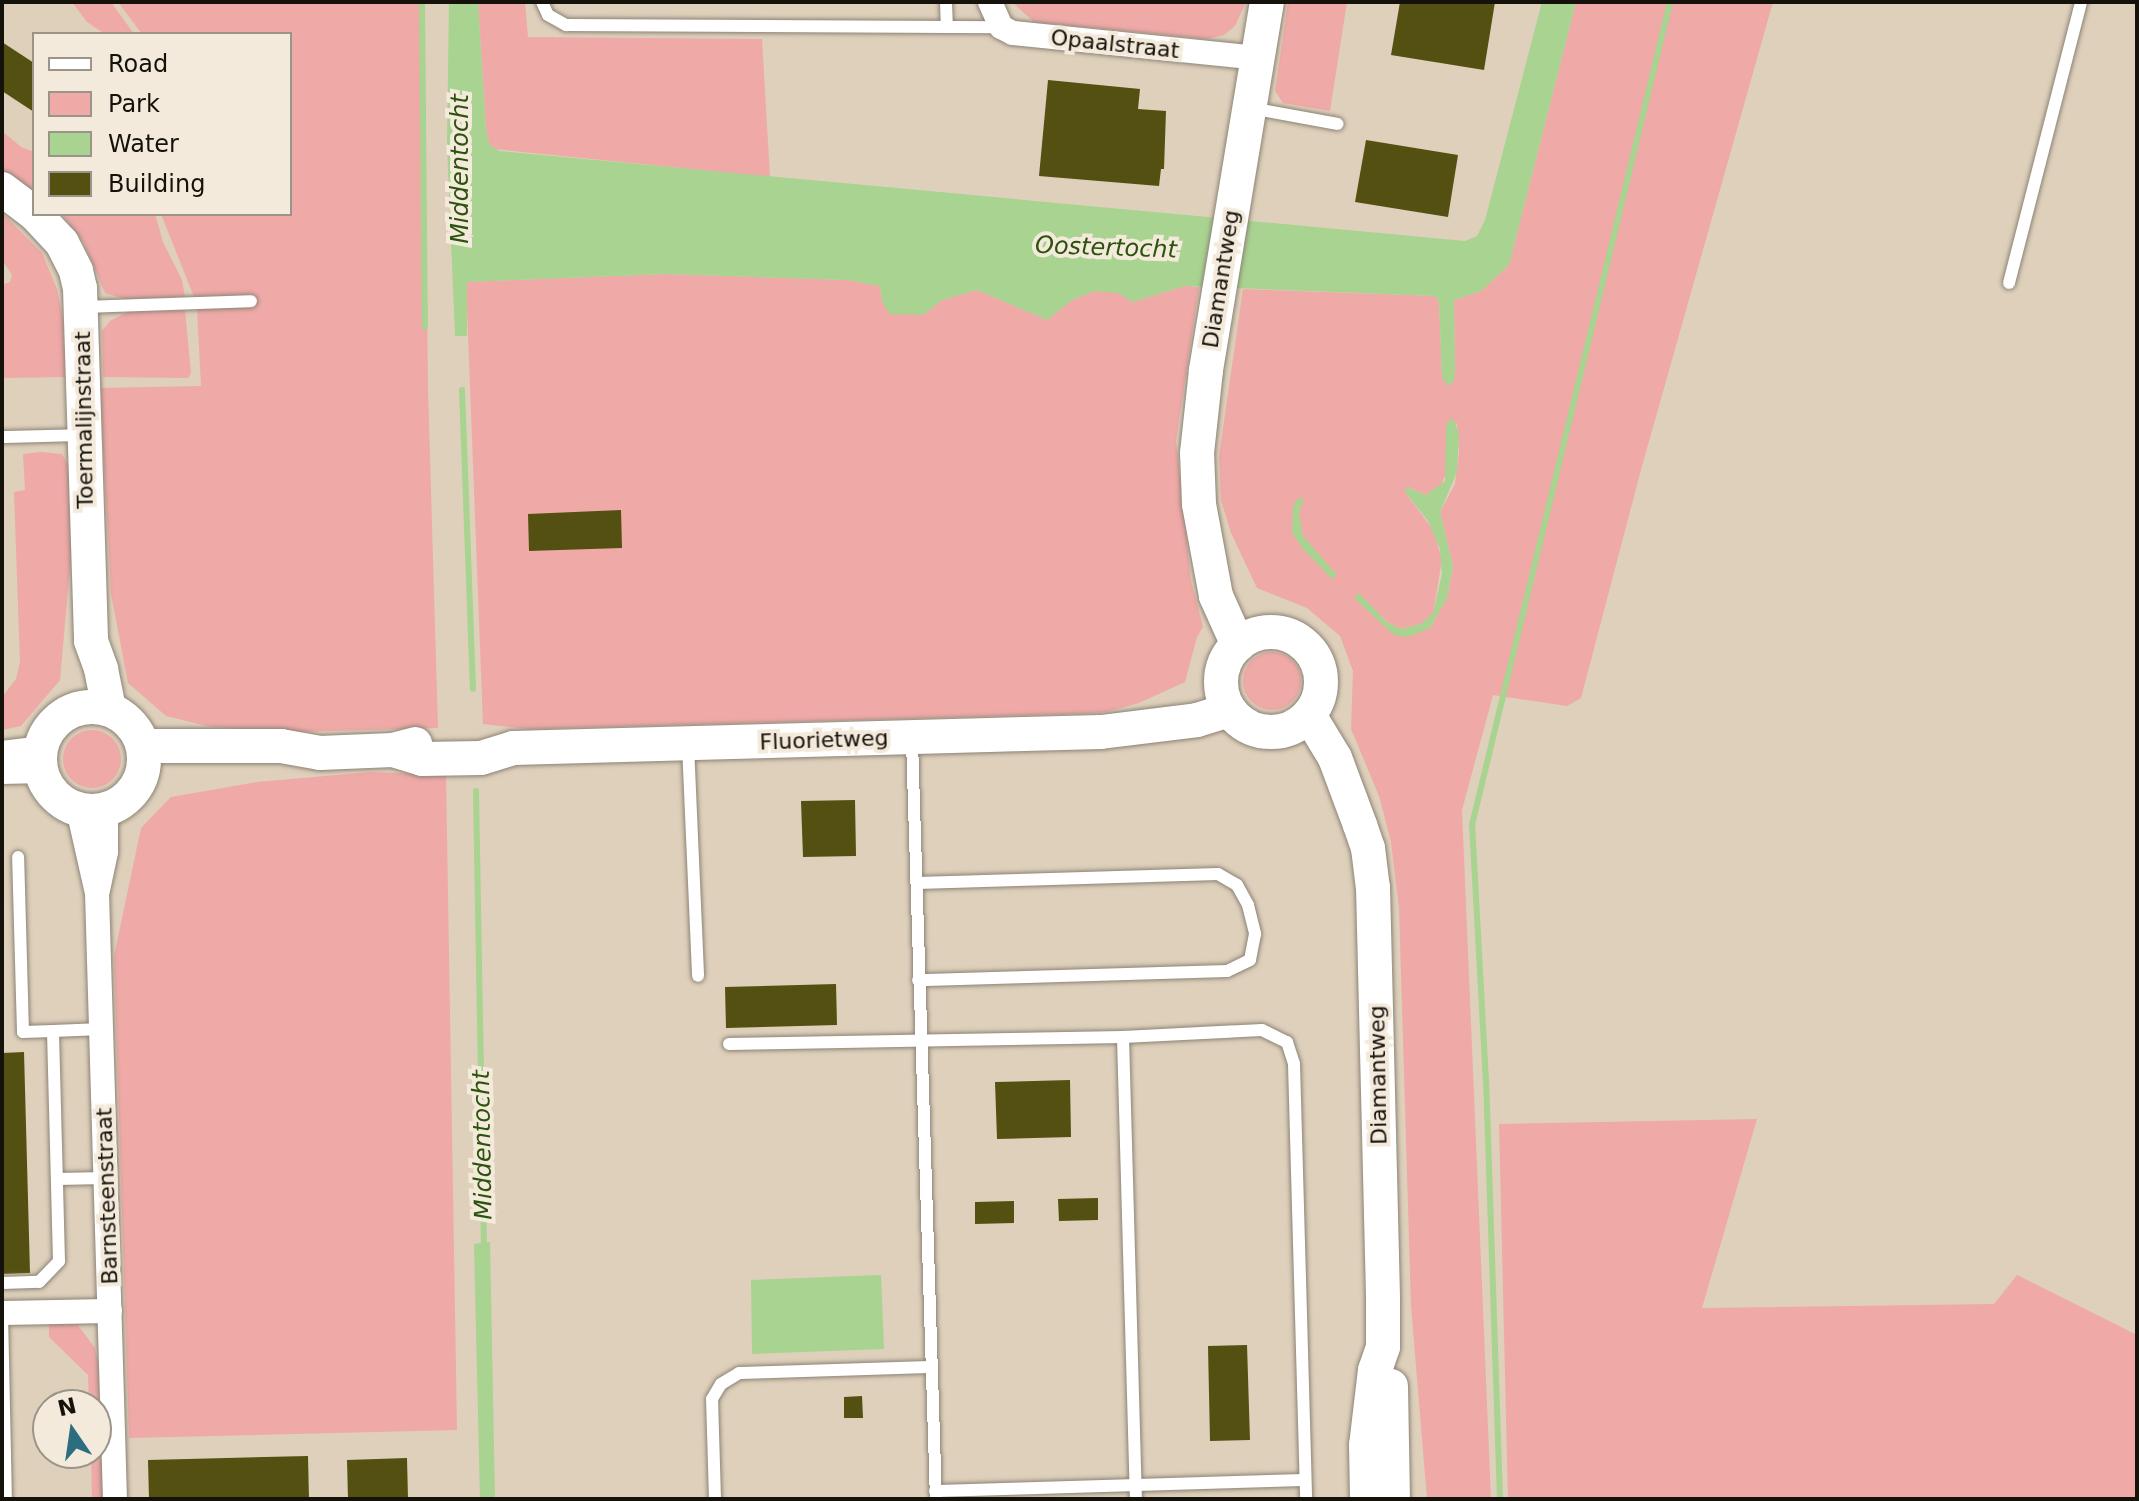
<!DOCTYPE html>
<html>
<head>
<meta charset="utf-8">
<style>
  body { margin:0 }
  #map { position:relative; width:2139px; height:1501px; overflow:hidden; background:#e7ddce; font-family:"DejaVu Sans",sans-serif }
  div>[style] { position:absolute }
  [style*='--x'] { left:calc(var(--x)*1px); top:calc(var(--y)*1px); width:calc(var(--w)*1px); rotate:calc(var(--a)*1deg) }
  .built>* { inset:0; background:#ded0bb }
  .green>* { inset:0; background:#efa9a7 }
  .round { border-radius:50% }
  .water>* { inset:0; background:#a8d390 }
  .stream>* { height:6px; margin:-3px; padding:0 3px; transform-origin:3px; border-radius:3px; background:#a8d390 }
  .building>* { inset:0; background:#535011 }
  .roads { filter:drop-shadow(0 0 2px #8c8376) drop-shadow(0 0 2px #8c8376) }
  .lane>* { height:12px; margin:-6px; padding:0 6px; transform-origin:6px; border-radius:6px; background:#fff }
  .street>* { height:24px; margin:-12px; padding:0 12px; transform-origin:12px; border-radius:12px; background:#fff }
  .secondary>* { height:34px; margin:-17px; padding:0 17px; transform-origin:17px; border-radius:17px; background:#fff }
  .secondary>.ring { margin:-17px; padding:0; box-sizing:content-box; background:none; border:34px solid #fff; border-radius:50% }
  span { translate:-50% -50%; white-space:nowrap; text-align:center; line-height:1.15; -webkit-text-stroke:8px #f4eadb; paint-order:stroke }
  .street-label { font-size:22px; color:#15120c }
  .water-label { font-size:24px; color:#2c530e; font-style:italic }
  .frame { position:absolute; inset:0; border:4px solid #15120c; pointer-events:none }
  .legend { position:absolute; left:32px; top:32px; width:260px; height:184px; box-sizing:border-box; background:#f4eadb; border:2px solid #9b9488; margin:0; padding:10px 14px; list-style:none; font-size:24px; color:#15120c }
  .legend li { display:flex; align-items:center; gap:16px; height:40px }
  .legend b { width:40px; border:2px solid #9b9488 }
  .north { position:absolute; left:32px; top:1389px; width:80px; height:80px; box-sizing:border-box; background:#f4eadb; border:2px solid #9b9488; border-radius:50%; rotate:347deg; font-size:22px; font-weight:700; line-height:32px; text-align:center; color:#15120c }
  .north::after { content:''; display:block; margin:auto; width:28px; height:36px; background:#2c6d80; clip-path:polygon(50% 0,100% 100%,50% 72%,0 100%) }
</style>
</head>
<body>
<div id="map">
  <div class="built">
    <div style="clip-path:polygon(evenodd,2px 2px,2137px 2px,2137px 1499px,2px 1499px,2px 2px,34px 34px,290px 34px,290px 214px,34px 214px,34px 34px,2px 2px,48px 1405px,96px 1405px,96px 1453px,48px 1453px,48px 1405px)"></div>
  </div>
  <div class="green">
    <div style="clip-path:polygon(72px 2px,111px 2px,134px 34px,105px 34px,87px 22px)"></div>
    <div style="clip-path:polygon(118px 2px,424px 2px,428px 389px,438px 728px,296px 732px,211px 727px,166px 716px,128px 683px,111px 594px,100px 388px,201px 386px,197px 309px,254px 306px,254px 295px,194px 297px,161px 214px,290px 214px,290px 34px,142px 34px)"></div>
    <div style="clip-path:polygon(478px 2px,525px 2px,528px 37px,762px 39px,770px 177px,494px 149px,489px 144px,486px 129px)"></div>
    <div style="clip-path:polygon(1012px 2px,1246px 2px,1235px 26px,1224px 35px,1207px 39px,1034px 22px)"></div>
    <div style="clip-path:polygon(1288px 2px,1347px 2px,1330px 111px,1283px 103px,1275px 91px)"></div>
    <div style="clip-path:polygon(evenodd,1576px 2px,1773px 2px,1642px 466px,1581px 698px,1567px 706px,1493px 695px,1462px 810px,1491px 1499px,1427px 1499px,1411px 1306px,1399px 908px,1391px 842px,1379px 796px,1351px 729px,1353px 671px,1340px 636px,1307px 608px,1257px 588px,1231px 533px,1221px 500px,1219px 456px,1243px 289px,1435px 296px,1439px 301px,1442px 378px,1455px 372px,1454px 300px,1481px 291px,1509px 265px,1576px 2px,1457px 423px,1459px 453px,1455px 484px,1440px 512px,1453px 566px,1447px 598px,1430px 628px,1402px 636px,1358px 593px,1387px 622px,1401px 629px,1421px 624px,1433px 613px,1442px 560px,1434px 531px,1405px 492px,1408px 487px,1426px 495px,1441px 485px,1446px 474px,1446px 429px,1457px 423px)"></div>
    <div style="clip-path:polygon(2px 131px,21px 147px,34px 152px,34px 193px,2px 171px)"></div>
    <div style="clip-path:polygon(2px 213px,42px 253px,57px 289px,65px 330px,66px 377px,2px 378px,2px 285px,10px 282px,12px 275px,2px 260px)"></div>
    <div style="clip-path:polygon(62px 214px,155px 214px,163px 242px,182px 280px,185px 297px,125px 299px,105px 293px,84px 243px)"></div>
    <div style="clip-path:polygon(666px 274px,847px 280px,880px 286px,882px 301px,923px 315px,942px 300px,977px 290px,1047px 320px,1072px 300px,1095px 291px,1118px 292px,1132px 302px,1185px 286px,1199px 287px,1176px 441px,1191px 580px,1203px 627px,1197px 637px,1185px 682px,1139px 703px,1107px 712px,1072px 714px,529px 729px,483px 724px,466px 282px)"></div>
    <div style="clip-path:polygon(185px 310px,191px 373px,188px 378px,103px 377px,102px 331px,110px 321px,127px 312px)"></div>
    <div style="clip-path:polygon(41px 452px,62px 454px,72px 472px,73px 534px,60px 680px,21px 726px,2px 730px,2px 697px,16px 679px,20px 662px,14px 492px,25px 490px,23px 454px)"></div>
    <div class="round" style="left:1243px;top:652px;width:58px;height:58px"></div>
    <div class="round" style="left:63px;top:730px;width:58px;height:58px"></div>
    <div style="clip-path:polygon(371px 772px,446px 775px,457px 1430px,129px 1438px,114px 956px,141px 828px,171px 797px,257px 782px)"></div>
    <div style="clip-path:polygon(1757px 1119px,1702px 1308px,1994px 1304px,2017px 1275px,2137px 1335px,2137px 1499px,1508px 1499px,1499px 1124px)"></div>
    <div style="clip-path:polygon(49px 1322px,77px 1324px,95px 1348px,99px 1368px,103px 1499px,92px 1499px,91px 1453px,96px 1453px,96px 1405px,89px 1405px,88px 1375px,49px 1337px)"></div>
  </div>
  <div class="water">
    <div style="clip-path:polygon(449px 2px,478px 2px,486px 129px,489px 144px,499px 151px,1465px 241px,1477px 236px,1485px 220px,1542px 2px,1576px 2px,1509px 265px,1481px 291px,1454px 300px,1455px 372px,1454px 381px,1448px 386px,1442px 378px,1439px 301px,1435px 296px,1185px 286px,1132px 302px,1118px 293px,1095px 291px,1072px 300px,1047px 320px,977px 290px,942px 300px,923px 315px,889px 314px,882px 301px,880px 286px,847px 280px,665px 274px,467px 282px,467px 336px,455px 336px,447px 146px)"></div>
    <div style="clip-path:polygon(1453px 418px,1459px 433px,1457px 472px,1440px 512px,1453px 566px,1447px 598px,1430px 628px,1408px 637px,1394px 635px,1354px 598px,1359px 593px,1387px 622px,1401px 629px,1421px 624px,1433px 613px,1442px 574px,1440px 549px,1428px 521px,1405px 492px,1407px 487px,1426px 495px,1445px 481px,1446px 429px,1447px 422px)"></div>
    <div style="clip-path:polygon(1304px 498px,1299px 514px,1303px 536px,1337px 575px,1332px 579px,1302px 548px,1292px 532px,1293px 507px,1297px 499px)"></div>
    <div style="clip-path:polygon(490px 1242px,495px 1499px,480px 1499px,474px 1244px)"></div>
    <div style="clip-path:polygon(881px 1275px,884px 1349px,752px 1354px,751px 1280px)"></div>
  </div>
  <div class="stream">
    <div style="--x:422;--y:2;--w:325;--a:89.5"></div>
    <div style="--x:462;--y:390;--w:299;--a:87.9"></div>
    <div style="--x:476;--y:791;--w:457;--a:89"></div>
    <div style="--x:1500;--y:1499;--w:417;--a:-91.9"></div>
    <div style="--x:1486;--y:1082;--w:257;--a:-93.1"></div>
    <div style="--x:1472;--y:825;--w:846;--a:-76.47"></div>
  </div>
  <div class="building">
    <div style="clip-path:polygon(1400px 2px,1495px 2px,1484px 70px,1391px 55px)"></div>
    <div style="clip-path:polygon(2px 42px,34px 63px,34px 112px,2px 91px)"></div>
    <div style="clip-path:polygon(1048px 80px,1140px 89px,1138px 109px,1166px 111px,1164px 169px,1161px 169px,1159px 186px,1039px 176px)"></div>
    <div style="clip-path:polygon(1366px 140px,1458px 155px,1448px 217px,1355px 202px)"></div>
    <div style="clip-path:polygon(621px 510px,622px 548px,529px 551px,528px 514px)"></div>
    <div style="clip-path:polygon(855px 800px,856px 856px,803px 857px,801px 801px)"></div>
    <div style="clip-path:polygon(836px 984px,837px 1025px,726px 1028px,725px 987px)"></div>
    <div style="clip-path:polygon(24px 1052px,30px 1273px,2px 1274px,2px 1053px)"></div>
    <div style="clip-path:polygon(1070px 1080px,1071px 1137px,997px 1139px,995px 1082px)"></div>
    <div style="clip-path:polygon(1098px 1198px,1098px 1220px,1059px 1221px,1058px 1199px)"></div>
    <div style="clip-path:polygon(1014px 1201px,1014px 1223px,975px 1224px,975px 1202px)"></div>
    <div style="clip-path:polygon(1247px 1345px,1250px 1440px,1210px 1441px,1208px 1346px)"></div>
    <div style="clip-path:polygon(862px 1396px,863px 1418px,844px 1418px,844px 1397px)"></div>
    <div style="clip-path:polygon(308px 1456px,309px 1499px,149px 1499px,148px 1460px)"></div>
    <div style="clip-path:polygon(407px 1458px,408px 1499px,348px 1499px,347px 1460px)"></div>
  </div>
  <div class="roads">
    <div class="lane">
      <div style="--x:542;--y:2;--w:14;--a:65"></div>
      <div style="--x:548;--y:15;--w:21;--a:29"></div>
      <div style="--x:566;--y:25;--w:435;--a:0.3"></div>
      <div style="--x:946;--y:2;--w:25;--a:88"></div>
      <div style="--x:1250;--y:108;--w:89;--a:10.3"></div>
      <div style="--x:2009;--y:283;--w:290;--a:-75.6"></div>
      <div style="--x:82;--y:307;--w:169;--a:-2"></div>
      <div style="--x:2;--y:437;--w:81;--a:-1.4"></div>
      <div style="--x:912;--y:741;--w:758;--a:88.19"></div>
      <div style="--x:688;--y:745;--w:231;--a:87.5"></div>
      <div style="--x:917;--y:883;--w:301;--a:-1.7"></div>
      <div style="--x:1218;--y:874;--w:22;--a:30"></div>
      <div style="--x:1237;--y:885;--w:23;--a:61"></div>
      <div style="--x:1248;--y:905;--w:30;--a:76"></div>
      <div style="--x:1255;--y:934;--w:26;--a:101"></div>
      <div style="--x:1250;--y:960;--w:25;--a:154"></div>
      <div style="--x:1227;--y:971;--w:309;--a:178.3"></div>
      <div style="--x:53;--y:1031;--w:49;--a:-2.3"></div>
      <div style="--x:1123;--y:1037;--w:462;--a:88.4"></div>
      <div style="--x:729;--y:1044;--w:394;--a:-1"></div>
      <div style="--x:1123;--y:1037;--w:139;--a:-2.9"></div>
      <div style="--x:1262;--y:1030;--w:28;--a:26"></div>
      <div style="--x:1287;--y:1042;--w:23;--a:72"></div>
      <div style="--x:1294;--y:1064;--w:435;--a:88.4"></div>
      <div style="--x:57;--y:1179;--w:49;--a:-1.2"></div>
      <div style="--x:2;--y:1283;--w:37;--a:-2"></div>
      <div style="--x:39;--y:1282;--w:29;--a:-46"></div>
      <div style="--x:59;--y:1261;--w:230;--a:-91.5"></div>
      <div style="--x:53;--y:1031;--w:30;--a:178"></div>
      <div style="--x:23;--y:1032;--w:175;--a:-91.6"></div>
      <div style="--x:2;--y:1313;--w:186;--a:88.8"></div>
      <div style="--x:935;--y:1491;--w:370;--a:-1.7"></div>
      <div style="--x:715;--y:1499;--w:100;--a:-91.7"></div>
      <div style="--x:712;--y:1399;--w:17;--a:-59"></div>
      <div style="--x:721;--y:1384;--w:21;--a:-31"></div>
      <div style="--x:739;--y:1373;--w:192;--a:-1.8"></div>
    </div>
    <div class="street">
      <div style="--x:990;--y:2;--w:27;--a:66"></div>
      <div style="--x:1001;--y:27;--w:13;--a:27"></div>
      <div style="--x:1013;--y:33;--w:246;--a:5.8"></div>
      <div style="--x:2;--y:753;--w:39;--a:-7"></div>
      <div style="--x:2;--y:772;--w:40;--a:-1.4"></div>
      <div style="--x:78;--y:809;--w:86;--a:77.3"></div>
      <div style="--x:97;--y:893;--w:606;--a:88.3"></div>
      <div style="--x:98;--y:890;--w:39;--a:-78"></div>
      <div style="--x:106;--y:852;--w:43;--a:-90"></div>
      <div style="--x:2;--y:1313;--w:108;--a:-1.1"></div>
    </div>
    <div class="secondary">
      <div style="--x:2;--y:189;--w:40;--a:37"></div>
      <div style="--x:35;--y:214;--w:40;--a:47"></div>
      <div style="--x:62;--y:243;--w:31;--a:63"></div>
      <div style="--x:76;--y:271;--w:17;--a:77"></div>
      <div style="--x:80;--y:288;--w:353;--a:88.2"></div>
      <div style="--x:91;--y:641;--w:30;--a:70"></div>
      <div style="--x:101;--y:669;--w:41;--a:78.7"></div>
      <div class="ring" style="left:1221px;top:632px;width:66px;height:66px"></div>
      <div style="--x:1238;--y:645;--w:54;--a:-114.2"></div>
      <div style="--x:1216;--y:596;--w:94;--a:-100.5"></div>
      <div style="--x:1199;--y:504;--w:51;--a:-92.2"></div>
      <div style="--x:1197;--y:453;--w:83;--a:-83.8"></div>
      <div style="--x:1206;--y:370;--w:373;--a:-80.6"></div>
      <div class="ring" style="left:40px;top:707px;width:70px;height:70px"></div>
      <div style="--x:1309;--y:715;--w:50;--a:58.8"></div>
      <div style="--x:1335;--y:758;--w:72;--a:69.5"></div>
      <div style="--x:1360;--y:825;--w:24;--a:71"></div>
      <div style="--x:1368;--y:848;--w:39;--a:83"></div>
      <div style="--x:1373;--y:887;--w:413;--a:88.6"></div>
      <div style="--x:1383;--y:1300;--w:47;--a:90"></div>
      <div style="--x:1383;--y:1347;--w:24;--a:109"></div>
      <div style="--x:1375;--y:1370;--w:76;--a:96.8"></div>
      <div style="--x:1366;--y:1445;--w:54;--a:88.9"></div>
      <div style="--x:143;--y:746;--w:138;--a:0"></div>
      <div style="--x:281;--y:746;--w:40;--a:10"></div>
      <div style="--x:320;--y:753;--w:73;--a:-2.4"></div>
      <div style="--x:393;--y:750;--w:23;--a:-15"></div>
      <div style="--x:393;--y:750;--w:30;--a:17"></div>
      <div style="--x:422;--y:759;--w:59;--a:-1"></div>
      <div style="--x:481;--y:758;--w:34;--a:-17"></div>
      <div style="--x:513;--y:748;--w:588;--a:-1.56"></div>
      <div style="--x:1101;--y:732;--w:97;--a:-7.1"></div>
      <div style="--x:1197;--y:720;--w:34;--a:-17"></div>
      <div style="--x:1391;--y:1386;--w:113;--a:89"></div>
    </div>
  </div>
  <div class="street-label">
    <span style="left:1115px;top:44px;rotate:6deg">Opaalstraat</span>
    <span style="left:1221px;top:279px;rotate:-81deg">Diamantweg</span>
    <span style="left:84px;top:420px;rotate:-91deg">Toermalijnstraat</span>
    <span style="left:824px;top:740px;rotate:-2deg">Fluorietweg</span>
    <span style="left:1378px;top:1075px;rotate:-91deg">Diamantweg</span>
    <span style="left:107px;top:1196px;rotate:-92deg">Barnsteenstraat</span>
  </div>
  <div class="water-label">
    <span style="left:461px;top:169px;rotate:-90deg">Middentocht</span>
    <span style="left:1106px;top:248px;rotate:2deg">Oostertocht</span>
    <span style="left:483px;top:1145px;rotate:-91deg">Middentocht</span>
  </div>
  <div class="frame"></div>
  <ul class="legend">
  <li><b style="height:10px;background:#fff"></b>Road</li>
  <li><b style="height:22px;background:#efa9a7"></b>Park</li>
  <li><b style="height:22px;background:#a8d390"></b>Water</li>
  <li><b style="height:22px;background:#535011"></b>Building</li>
  </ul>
  <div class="north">N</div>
</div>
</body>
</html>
